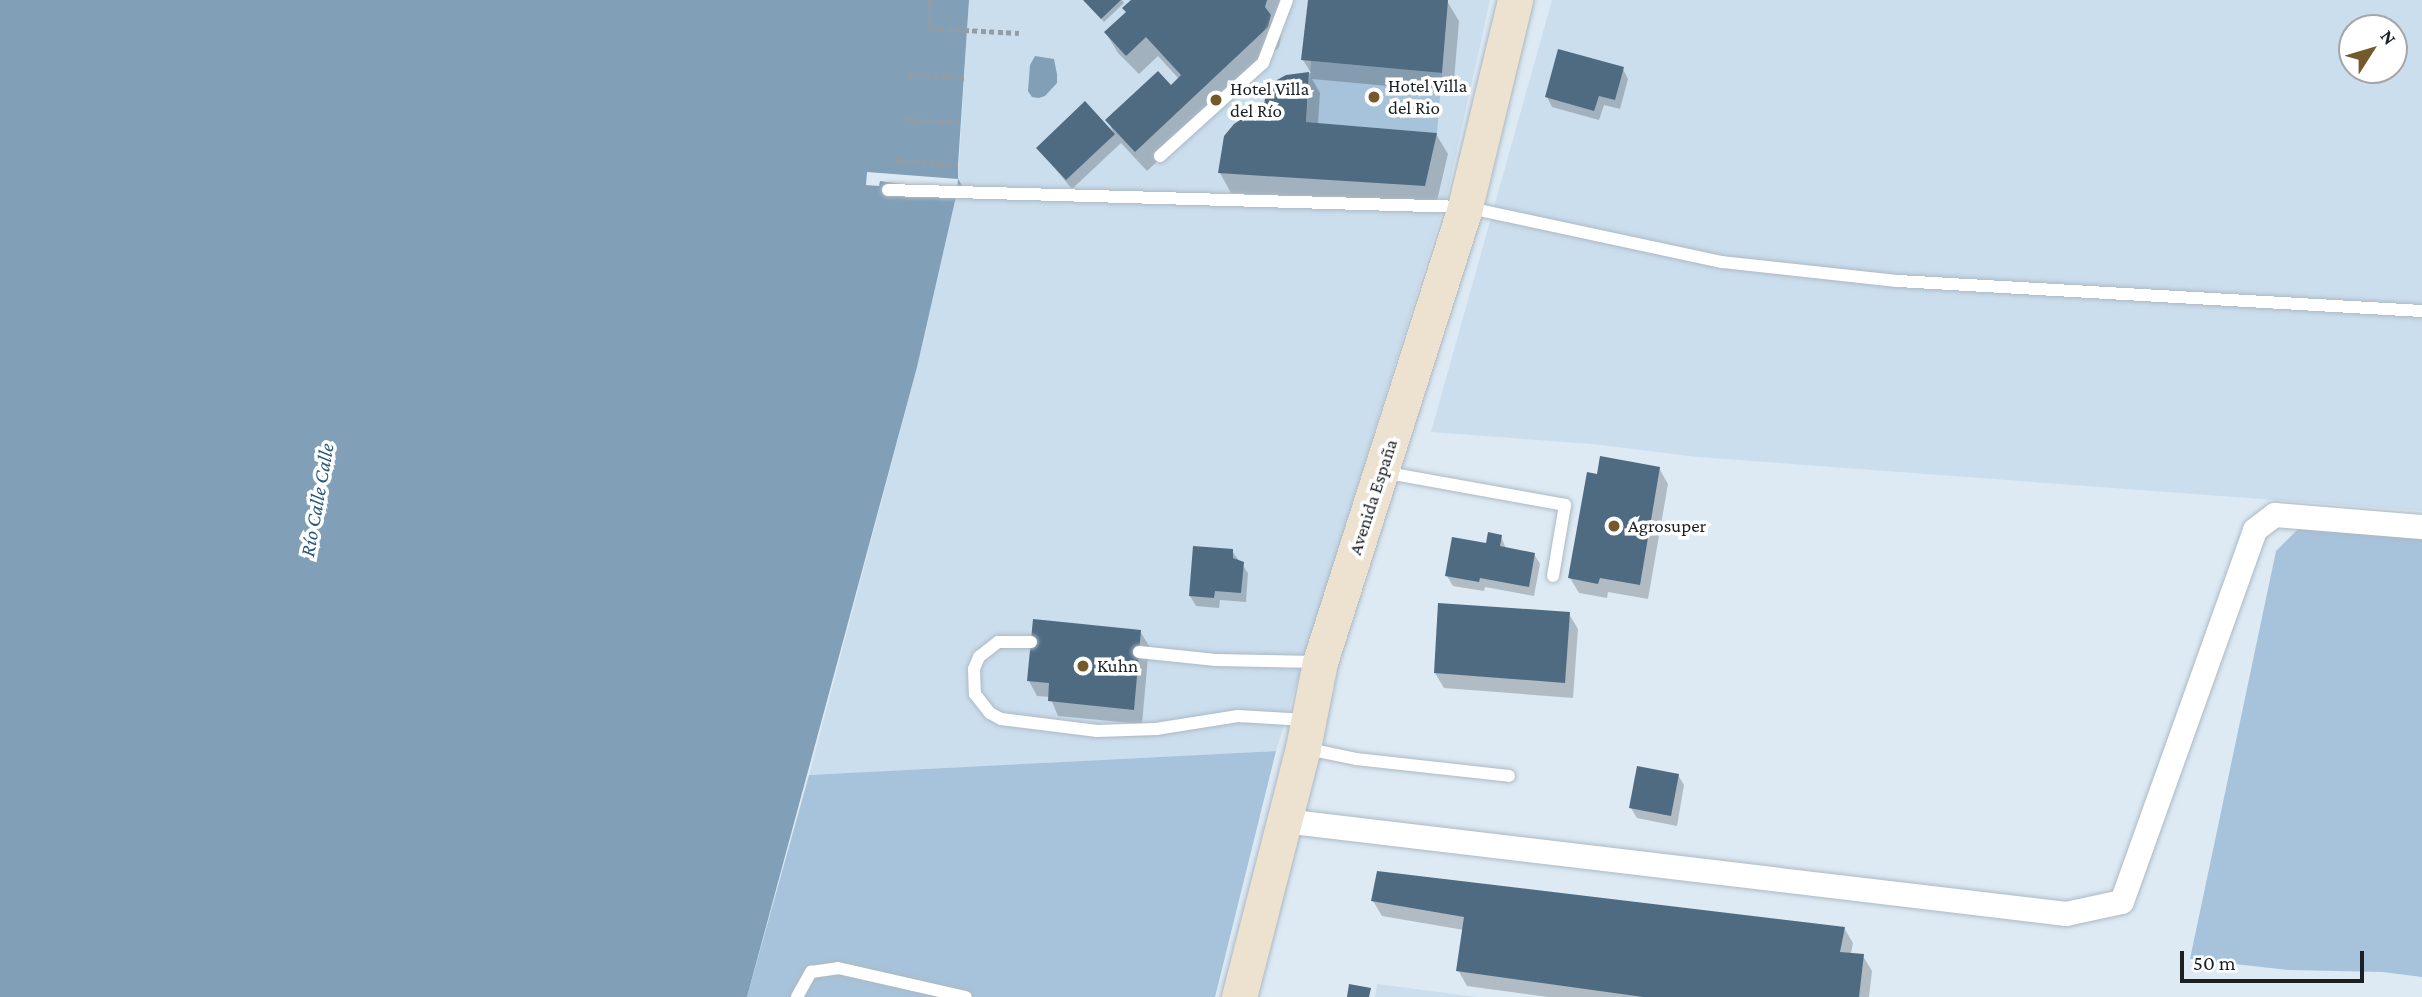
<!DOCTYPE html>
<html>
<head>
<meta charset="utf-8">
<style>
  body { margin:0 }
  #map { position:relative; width:2422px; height:997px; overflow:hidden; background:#ddeaf4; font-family:"Crimson Pro",serif }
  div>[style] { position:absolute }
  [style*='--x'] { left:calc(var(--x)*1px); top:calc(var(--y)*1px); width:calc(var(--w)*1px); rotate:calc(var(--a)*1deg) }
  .built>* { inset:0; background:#cbdeee }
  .green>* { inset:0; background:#a7c3db }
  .water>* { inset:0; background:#819fb7 }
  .pier>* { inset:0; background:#ddeaf4 }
  .shadow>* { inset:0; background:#0003 }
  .building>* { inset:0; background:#4f6b82 }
  .path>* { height:4.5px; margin-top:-2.25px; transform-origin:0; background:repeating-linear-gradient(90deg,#929ca4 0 5px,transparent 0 8.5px) }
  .roads { filter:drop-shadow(0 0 2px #acb9c3) drop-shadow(0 0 2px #acb9c3) }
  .service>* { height:12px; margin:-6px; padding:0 6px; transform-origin:6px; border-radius:6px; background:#fff }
  .minor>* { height:24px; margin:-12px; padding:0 12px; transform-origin:12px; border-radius:12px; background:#fff }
  .secondary>* { height:35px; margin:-17.5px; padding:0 17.5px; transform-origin:17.5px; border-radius:17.5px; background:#ece2cf }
  .dots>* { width:19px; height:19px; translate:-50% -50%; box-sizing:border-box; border:4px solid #fff; border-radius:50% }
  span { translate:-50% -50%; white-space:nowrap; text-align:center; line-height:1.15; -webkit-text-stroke:7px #fff; paint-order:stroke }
  .poi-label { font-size:19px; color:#1b2024 }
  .left { translate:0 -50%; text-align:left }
  .street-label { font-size:19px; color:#1b2024 }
  .water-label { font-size:21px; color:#27587b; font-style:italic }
  .north { position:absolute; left:2338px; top:14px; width:70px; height:70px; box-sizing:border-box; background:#fff; border:2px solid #a4a6a7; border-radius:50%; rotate:53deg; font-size:19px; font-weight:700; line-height:28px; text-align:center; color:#1b2024 }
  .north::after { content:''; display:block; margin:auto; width:24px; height:32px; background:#73592b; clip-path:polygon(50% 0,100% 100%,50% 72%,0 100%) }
  .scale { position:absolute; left:2180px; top:951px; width:184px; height:32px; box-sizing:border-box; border:4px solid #1b2024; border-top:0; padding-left:9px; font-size:21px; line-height:24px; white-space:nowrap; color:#1b2024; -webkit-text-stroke:5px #fff; paint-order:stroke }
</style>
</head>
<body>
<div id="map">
  <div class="built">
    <div style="clip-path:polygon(969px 0,1490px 0,1447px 195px,1276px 751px,809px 775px,917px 367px,958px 179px)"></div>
    <div style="clip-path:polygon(evenodd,1552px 0,2422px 0,2422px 511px,1698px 457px,1592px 444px,1431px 432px,1552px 0,2352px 28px,2394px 28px,2394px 70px,2352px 70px,2352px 28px)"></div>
    <div style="clip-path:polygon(1377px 984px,1446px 993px,1477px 997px,1375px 997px)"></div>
  </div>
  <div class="green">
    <div style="clip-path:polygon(1311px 61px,1442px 73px,1437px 133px,1306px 122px)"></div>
    <div style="clip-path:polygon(2298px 529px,2422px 539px,2422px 977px,2383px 972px,2289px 970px,2190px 959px,2276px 551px)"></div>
    <div style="clip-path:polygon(1276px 751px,1215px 997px,747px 997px,809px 775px)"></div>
  </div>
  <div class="water">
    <div style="clip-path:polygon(0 0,969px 0,958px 165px,958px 179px,963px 187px,957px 192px,917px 367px,747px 997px,0 997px)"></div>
    <div style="clip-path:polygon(1035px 56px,1054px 59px,1057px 74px,1057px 83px,1045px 96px,1039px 98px,1032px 97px,1028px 91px,1030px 65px)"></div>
  </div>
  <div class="pier">
    <div style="clip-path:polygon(867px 172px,958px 179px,957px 192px,880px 181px,879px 186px,866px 185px)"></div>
  </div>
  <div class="shadow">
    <div style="clip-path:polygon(1084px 0,1122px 0,1124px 3px,1104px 22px)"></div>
    <div style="clip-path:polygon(1133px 0,1285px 0,1276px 27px,1281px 37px,1279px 47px,1147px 171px,1121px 143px,1072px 189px,1038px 148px,1114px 134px,1108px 121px,1171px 87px,1179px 79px,1158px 56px,1139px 74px,1118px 53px,1106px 33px,1127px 13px)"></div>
    <div style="clip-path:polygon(1310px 0,1447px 1px,1459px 21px,1453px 92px,1312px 79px,1320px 93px,1318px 124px,1436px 134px,1448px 154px,1436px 205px,1231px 193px,1220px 173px,1287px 76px,1311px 73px,1303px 60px)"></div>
    <div style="clip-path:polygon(1623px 69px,1628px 79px,1620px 109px,1604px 105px,1599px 120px,1552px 107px,1547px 97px)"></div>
    <div style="clip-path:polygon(1659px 468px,1668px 484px,1648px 599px,1608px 592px,1607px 598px,1579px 593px,1570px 578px,1598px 476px)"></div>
    <div style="clip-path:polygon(1501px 536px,1506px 549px,1534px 554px,1540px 564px,1534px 596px,1485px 587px,1484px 591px,1453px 586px,1447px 576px)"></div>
    <div style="clip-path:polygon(1232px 551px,1248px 573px,1246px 602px,1220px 600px,1219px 608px,1196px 606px,1190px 596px)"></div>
    <div style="clip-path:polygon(1569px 614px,1578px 629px,1573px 698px,1444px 688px,1435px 673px)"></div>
    <div style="clip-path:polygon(1140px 631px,1149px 646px,1142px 724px,1058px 716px,1050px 697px,1037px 696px,1029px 681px)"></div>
    <div style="clip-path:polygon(1678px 775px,1684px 785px,1677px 826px,1637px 818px,1631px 808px)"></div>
    <div style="clip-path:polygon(1373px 901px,1844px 928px,1853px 943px,1851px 954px,1863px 956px,1872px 971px,1869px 997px,1548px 997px,1467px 986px,1458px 970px,1464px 930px,1382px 916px)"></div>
  </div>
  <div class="building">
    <div style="clip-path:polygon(1083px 0,1121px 0,1101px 19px)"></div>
    <div style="clip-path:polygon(1131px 0,1267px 0,1265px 7px,1271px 15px,1268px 27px,1135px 152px,1105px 120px,1158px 71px,1171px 85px,1181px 75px,1146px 37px,1126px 56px,1104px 32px,1126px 12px,1122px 8px)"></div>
    <div style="clip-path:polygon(1308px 0,1448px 0,1442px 73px,1301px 60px)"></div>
    <div style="clip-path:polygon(1558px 49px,1624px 67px,1615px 100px,1599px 96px,1594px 111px,1545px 97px)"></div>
    <div style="clip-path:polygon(1309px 72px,1306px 122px,1437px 133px,1425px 186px,1218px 173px,1224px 136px,1234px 124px,1248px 115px,1257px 115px,1258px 105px,1264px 105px,1266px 92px,1275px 81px,1286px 75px)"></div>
    <div style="clip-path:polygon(1085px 101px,1115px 134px,1066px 180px,1036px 148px)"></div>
    <div style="clip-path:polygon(1600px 456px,1660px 467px,1640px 585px,1600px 578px,1598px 584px,1568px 578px,1587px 472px,1597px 474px)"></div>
    <div style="clip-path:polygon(1488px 532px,1502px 535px,1500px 546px,1535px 553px,1529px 587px,1480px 578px,1479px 582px,1445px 576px,1452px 537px,1486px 543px)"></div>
    <div style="clip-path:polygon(1193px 546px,1233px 549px,1233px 558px,1244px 562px,1241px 593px,1215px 591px,1214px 598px,1189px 596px)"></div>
    <div style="clip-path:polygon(1438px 603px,1570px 612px,1565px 683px,1434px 673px)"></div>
    <div style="clip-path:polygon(1033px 619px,1141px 630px,1134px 710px,1048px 701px,1049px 683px,1027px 681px)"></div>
    <div style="clip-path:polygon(1637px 766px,1679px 774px,1671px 816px,1629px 808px)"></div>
    <div style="clip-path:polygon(1377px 871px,1845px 927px,1840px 952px,1864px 954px,1859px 997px,1643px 997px,1456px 971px,1464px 917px,1371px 901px)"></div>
    <div style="clip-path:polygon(1349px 984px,1371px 988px,1369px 997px,1347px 997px)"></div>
  </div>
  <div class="path">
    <div style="--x:930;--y:0;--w:28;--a:90"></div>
    <div style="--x:930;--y:28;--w:89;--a:3.2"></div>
    <div style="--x:908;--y:74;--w:57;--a:4"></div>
    <div style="--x:904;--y:119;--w:59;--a:3.9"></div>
    <div style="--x:896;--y:160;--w:62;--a:4.6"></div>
  </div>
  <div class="roads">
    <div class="service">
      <div style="--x:1160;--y:156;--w:139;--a:-42.1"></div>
      <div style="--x:1263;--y:63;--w:67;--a:-69.1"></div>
      <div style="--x:888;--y:190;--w:577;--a:1.69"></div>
      <div style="--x:1465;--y:207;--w:263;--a:12.1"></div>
      <div style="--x:1722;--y:262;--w:177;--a:6.2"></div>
      <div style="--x:1898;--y:281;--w:525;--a:3.28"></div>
      <div style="--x:1382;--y:472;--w:186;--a:10.2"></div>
      <div style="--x:1565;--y:505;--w:72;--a:99.6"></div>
      <div style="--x:1031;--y:642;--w:33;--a:180"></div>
      <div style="--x:998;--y:642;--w:24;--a:142"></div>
      <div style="--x:979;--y:657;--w:13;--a:113"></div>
      <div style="--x:974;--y:669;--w:25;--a:88"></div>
      <div style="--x:975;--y:694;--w:24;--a:52"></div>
      <div style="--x:990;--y:713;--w:13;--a:29"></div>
      <div style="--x:1001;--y:719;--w:97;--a:7.1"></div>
      <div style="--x:1097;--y:731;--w:59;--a:-1.9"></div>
      <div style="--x:1156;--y:729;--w:83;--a:-9"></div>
      <div style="--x:1238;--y:716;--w:68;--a:3.4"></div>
      <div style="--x:1139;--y:652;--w:77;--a:5.9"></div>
      <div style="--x:1216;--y:660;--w:100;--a:1.1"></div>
      <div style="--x:1303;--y:748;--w:54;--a:11.7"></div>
      <div style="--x:1356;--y:759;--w:154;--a:6.3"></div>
      <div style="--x:797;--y:997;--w:29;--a:-61"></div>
      <div style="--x:811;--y:972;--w:27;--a:-8"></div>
      <div style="--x:838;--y:968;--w:131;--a:12.8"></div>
    </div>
    <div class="minor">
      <div style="--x:1284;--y:821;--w:788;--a:6.78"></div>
      <div style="--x:2066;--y:914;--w:57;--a:-12.1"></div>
      <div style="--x:2122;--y:902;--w:395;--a:-70.3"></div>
      <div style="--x:2255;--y:530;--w:25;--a:-37"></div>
      <div style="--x:2275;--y:515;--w:147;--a:4.7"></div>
    </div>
    <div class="secondary">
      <div style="--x:1239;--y:997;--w:257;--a:-75.6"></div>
      <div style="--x:1303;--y:748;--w:88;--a:-78.8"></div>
      <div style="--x:1320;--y:662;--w:478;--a:-72.3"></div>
      <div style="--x:1465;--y:207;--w:213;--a:-76.4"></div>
    </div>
  </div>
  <div class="dots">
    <div style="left:1374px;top:97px;background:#73592b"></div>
    <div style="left:1216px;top:100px;background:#73592b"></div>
    <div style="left:1614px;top:526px;background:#73592b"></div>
    <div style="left:1083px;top:666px;background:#73592b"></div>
  </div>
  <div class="poi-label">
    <span class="left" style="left:1388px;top:97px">Hotel Villa<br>del Rio</span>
    <span class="left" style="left:1230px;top:100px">Hotel Villa<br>del Río</span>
    <span class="left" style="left:1628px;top:526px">Agrosuper</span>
    <span class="left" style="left:1097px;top:666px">Kuhn</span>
  </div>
  <div class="street-label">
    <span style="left:1373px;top:497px;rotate:-72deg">Avenida España</span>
  </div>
  <div class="water-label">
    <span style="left:317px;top:500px;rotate:-80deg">Río Calle Calle</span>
  </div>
  <div class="north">N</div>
  <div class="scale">50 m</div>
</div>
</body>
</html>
